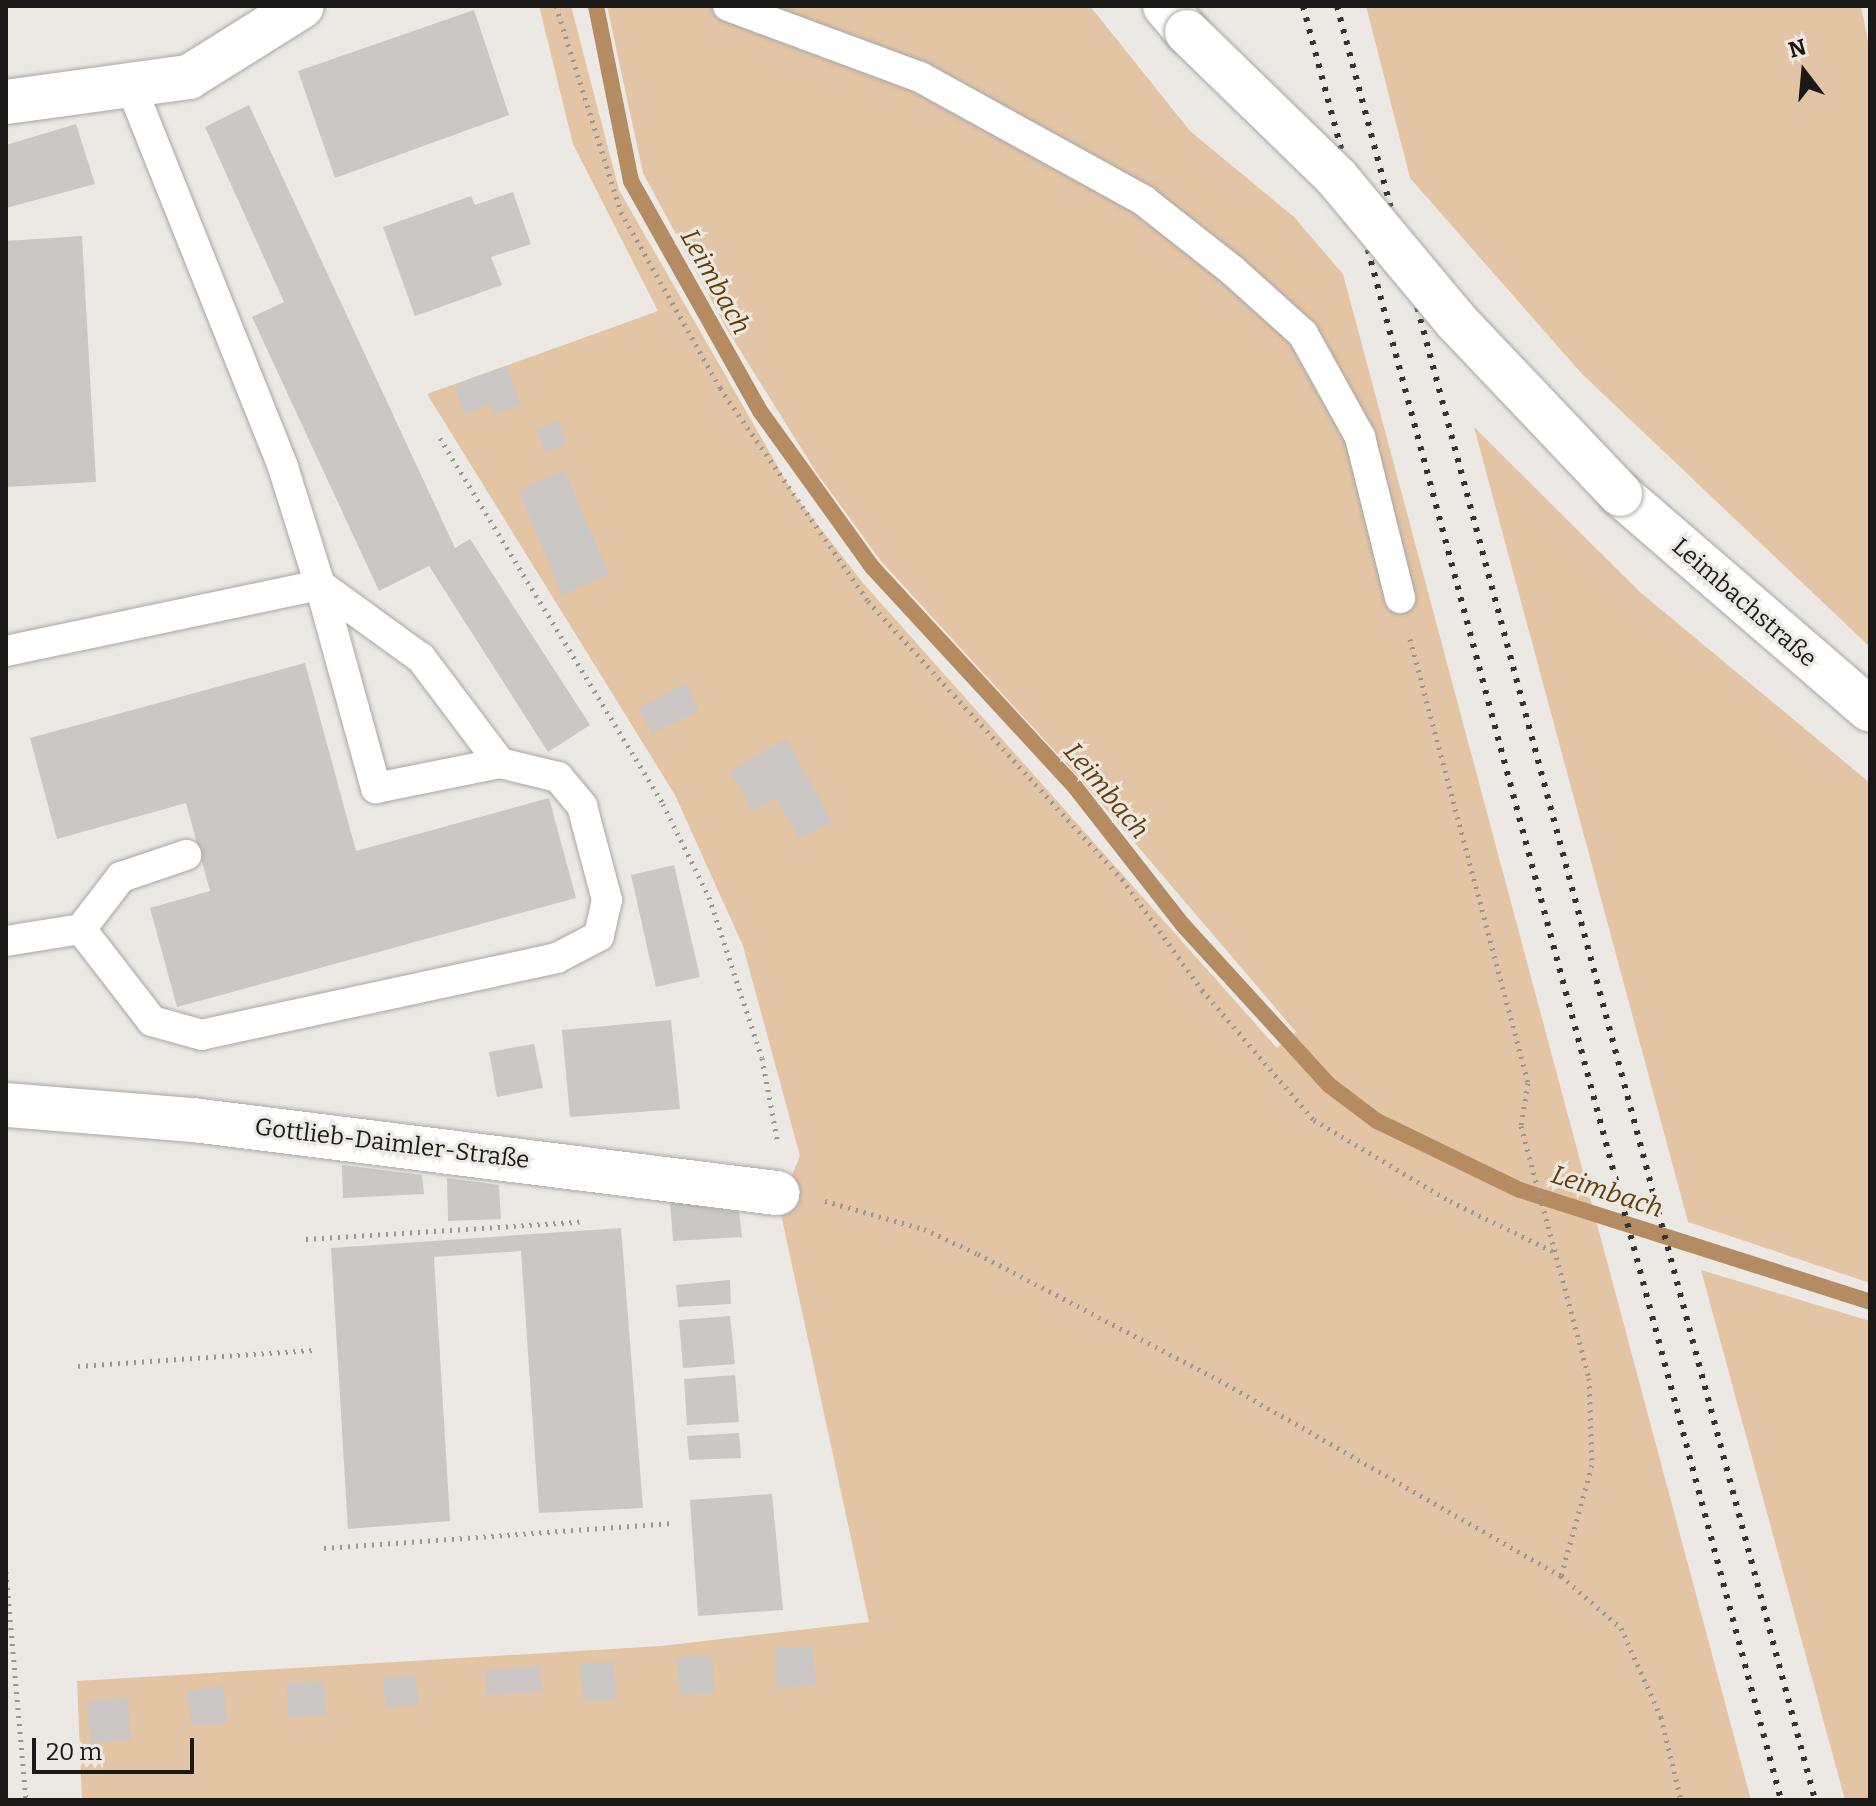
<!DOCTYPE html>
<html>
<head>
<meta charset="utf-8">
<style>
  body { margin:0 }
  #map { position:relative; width:1876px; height:1806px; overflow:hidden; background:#ece9e5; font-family:Bitter,serif }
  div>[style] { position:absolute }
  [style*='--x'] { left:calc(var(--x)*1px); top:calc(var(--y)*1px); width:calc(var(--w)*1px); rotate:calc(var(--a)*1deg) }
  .green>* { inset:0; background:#e3c5a6 }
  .stream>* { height:16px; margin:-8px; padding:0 8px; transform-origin:8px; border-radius:8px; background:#b58c61 }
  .building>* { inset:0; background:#cac7c4 }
  .path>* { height:5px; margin-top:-2.5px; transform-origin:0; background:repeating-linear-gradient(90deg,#999693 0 2px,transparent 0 8px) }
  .roads { filter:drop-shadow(0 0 2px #aaa7a3) drop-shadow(0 0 2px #aaa7a3) }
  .service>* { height:30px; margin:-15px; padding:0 15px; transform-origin:15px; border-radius:15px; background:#fff }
  .minor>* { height:44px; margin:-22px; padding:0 22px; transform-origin:22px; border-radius:22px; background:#fff }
  .tertiary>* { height:44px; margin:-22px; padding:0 22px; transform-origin:22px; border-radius:22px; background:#fff }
  .rail>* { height:6px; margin-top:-3px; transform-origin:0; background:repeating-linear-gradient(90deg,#333230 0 4px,transparent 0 12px) }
  .bridges { filter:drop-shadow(0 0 2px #aaa7a3) drop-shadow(0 0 2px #aaa7a3) }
  .tertiary-bridge>* { height:44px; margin:-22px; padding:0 22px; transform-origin:22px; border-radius:22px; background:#fff }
  span { translate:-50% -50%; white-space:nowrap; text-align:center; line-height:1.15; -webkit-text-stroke:6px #ece9e5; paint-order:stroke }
  .street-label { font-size:24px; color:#1a1917 }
  .water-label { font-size:26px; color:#653c03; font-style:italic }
  .frame { position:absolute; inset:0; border:8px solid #1a1917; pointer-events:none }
  .north { position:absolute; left:1764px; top:32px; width:80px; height:80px; -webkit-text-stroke:6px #ece9e5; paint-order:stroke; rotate:344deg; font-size:22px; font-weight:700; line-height:32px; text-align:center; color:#1a1917 }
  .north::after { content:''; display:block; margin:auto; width:28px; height:36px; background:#1a1917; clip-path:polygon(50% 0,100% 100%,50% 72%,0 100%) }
  .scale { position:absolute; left:32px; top:1738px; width:162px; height:36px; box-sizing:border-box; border:4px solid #1a1917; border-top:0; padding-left:10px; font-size:24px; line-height:28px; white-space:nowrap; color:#1a1917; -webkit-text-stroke:6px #ece9e5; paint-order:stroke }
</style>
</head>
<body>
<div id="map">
  <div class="green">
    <div style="clip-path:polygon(539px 6px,571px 6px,619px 190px,793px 493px,863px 583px,1277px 1048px,1296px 1032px,1082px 781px,881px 561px,816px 472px,728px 331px,643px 173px,607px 6px,1090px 6px,1190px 131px,1294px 217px,1343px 274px,1751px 1800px,82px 1800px,77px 1681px,661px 1646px,869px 1622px,779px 1205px,800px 1156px,743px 946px,675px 795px,427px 394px,658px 311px,573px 144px)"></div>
    <div style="clip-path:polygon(1366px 6px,1861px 6px,1870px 51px,1870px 647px,1582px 374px,1410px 178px)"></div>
    <div style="clip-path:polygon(1474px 427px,1640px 592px,1870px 783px,1870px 1283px,1688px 1222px)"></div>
    <div style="clip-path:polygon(1701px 1270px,1870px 1321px,1870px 1800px,1845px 1800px)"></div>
  </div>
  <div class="stream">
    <div style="--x:596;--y:6;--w:178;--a:78.7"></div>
    <div style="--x:631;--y:181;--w:264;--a:60.7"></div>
    <div style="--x:760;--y:411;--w:193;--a:54.3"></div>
    <div style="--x:873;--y:568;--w:298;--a:47.3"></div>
    <div style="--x:1075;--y:787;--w:174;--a:52"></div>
    <div style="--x:1182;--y:924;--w:218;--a:47.6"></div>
    <div style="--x:1329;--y:1085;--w:60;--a:36.9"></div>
    <div style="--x:1377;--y:1121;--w:159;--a:25.8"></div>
    <div style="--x:1520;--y:1190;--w:367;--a:17.7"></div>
  </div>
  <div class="building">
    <div style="clip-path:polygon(474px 10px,509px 115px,335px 178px,298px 71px)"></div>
    <div style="clip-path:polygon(249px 105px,455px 548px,470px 539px,590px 725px,548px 752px,429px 566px,379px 591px,252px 317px,284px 302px,205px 127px)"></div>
    <div style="clip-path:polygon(76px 124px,95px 184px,6px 208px,6px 145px)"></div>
    <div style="clip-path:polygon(513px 192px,531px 244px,491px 257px,502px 285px,415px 316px,383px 227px,471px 196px,475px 205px)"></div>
    <div style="clip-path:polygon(82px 236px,96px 482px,6px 487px,6px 241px)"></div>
    <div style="clip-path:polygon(506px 366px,521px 404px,495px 415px,490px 404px,464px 414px,454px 385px)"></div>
    <div style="clip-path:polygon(558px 421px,567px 443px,546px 453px,536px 430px)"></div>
    <div style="clip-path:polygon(564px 470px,609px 574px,562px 595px,519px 491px)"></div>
    <div style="clip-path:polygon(305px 663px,356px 851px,549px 798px,576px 898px,177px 1007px,150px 908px,210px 891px,186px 803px,57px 839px,30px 738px)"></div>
    <div style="clip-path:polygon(686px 683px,699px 710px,652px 734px,639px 708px)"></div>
    <div style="clip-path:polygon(786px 739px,832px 821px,800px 839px,775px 798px,752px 811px,730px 771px)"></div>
    <div style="clip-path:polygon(674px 865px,700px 977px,656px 987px,631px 875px)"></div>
    <div style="clip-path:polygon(671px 1020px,680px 1109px,570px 1117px,562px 1030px)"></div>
    <div style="clip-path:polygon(534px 1044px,543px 1088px,497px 1097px,489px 1052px)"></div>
    <div style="clip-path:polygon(342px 1165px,422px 1175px,424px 1194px,343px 1198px)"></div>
    <div style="clip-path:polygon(447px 1178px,499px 1185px,501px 1219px,448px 1221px)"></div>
    <div style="clip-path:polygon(670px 1201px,739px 1212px,742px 1237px,673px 1241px)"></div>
    <div style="clip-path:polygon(621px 1228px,643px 1508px,539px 1513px,521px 1251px,434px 1257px,450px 1521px,348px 1529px,331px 1248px)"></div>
    <div style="clip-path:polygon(730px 1280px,731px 1304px,678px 1307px,676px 1285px)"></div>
    <div style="clip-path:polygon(730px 1316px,735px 1364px,683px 1368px,679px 1320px)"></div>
    <div style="clip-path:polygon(735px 1375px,739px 1422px,687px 1425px,684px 1379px)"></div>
    <div style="clip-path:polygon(739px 1433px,741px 1458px,689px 1460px,687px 1436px)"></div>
    <div style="clip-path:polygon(772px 1494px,783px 1610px,698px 1616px,690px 1500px)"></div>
    <div style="clip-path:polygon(812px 1647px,816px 1685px,777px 1688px,775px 1649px)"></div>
    <div style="clip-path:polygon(712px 1656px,715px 1693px,680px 1694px,677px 1657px)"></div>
    <div style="clip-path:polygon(613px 1662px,617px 1699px,584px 1701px,579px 1664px)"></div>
    <div style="clip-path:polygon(539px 1666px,542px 1691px,486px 1695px,485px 1670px)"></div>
    <div style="clip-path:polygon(415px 1674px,419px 1705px,386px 1708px,383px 1677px)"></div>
    <div style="clip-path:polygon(323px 1681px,326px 1715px,289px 1717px,286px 1684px)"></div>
    <div style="clip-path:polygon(224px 1686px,227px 1723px,191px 1725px,187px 1691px)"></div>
    <div style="clip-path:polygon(128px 1697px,131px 1740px,90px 1743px,87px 1701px)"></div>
  </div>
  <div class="path">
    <div style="--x:556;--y:6;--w:216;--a:72.5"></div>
    <div style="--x:621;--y:212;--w:202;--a:60.6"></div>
    <div style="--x:720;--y:388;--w:259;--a:55.2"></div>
    <div style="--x:868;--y:601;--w:377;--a:47.6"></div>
    <div style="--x:1122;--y:879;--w:137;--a:54.2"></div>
    <div style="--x:1202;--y:990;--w:172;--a:49.3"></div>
    <div style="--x:1314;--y:1120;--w:158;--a:30.8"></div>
    <div style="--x:1450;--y:1201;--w:114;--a:26.1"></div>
    <div style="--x:440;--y:438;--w:429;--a:58.6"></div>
    <div style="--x:663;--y:804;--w:104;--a:63.7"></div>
    <div style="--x:709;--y:897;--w:169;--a:71.8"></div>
    <div style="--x:762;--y:1058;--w:87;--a:79.5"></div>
    <div style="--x:1410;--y:639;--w:459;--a:75.1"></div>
    <div style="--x:1528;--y:1083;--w:44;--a:99.2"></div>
    <div style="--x:1521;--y:1126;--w:261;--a:74.9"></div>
    <div style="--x:1589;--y:1378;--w:87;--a:88"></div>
    <div style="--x:1592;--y:1465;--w:115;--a:105.6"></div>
    <div style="--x:825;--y:1201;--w:103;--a:15.8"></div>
    <div style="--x:924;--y:1229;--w:60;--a:24.8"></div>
    <div style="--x:978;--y:1254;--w:272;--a:27.6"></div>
    <div style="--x:1219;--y:1380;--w:394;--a:29.8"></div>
    <div style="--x:1561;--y:1576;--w:79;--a:40.9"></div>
    <div style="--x:1621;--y:1628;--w:98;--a:65.8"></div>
    <div style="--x:1661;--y:1717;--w:85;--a:76.5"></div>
    <div style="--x:306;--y:1239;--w:274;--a:-3.6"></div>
    <div style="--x:78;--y:1366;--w:236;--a:-3.9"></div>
    <div style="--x:324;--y:1548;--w:350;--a:-4.1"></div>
    <div style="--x:6;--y:1572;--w:229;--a:85"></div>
  </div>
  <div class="roads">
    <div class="service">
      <div style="--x:728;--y:6;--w:205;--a:20.3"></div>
      <div style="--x:920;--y:77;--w:255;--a:28.9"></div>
      <div style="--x:1143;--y:200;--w:113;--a:38.2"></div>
      <div style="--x:1232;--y:270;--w:96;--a:42"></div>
      <div style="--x:1303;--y:334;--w:118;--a:61"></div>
      <div style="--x:1360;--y:437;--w:166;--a:76"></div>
      <div style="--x:132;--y:89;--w:407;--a:68.2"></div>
      <div style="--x:283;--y:467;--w:124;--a:72.6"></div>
      <div style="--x:320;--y:585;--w:125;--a:35.9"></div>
      <div style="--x:421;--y:658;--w:131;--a:53"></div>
      <div style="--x:6;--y:651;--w:321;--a:-11.9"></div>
      <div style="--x:320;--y:585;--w:211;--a:74.6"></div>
      <div style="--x:376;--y:788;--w:126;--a:-11.4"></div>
      <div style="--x:500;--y:763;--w:60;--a:13.6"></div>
      <div style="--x:558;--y:777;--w:38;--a:50"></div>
      <div style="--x:582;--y:806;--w:97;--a:75.1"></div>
      <div style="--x:607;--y:900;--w:37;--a:103"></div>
      <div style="--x:599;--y:936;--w:47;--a:152.4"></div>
      <div style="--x:557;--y:958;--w:363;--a:167.8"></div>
      <div style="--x:202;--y:1035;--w:52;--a:-164.4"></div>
      <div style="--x:152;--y:1021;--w:116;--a:-127.7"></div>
      <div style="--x:6;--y:941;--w:76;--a:-9.1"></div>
      <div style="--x:81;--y:929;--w:66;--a:-52.4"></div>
      <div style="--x:121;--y:877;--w:69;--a:-18.7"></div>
    </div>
    <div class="minor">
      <div style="--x:6;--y:102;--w:185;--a:-7.8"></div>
      <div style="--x:189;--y:77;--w:133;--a:-32.1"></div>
      <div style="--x:6;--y:1105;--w:188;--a:4.6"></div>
      <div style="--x:193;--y:1120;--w:589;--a:7.13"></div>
    </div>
    <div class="tertiary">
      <div style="--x:1165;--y:6;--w:34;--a:50"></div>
      <div style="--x:1620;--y:494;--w:330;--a:40.8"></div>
    </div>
  </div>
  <div class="rail">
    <div style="--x:1303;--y:6;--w:1857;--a:75.08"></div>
    <div style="--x:1337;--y:6;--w:1857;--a:75.08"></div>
  </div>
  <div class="bridges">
    <div class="tertiary-bridge">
      <div style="--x:1187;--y:32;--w:209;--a:44.2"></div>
      <div style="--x:1337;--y:178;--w:187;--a:50.2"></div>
      <div style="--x:1457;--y:322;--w:237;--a:46.5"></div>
    </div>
  </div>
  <div class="street-label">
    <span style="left:1744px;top:603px;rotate:41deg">Leimbachstraße</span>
    <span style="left:392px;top:1144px;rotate:7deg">Gottlieb-Daimler-Straße</span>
  </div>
  <div class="water-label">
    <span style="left:715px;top:282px;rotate:61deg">Leimbach</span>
    <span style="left:1106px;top:791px;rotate:50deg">Leimbach</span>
    <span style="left:1607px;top:1192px;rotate:18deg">Leimbach</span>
  </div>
  <div class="frame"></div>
  <div class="north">N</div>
  <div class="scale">20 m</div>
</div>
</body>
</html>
